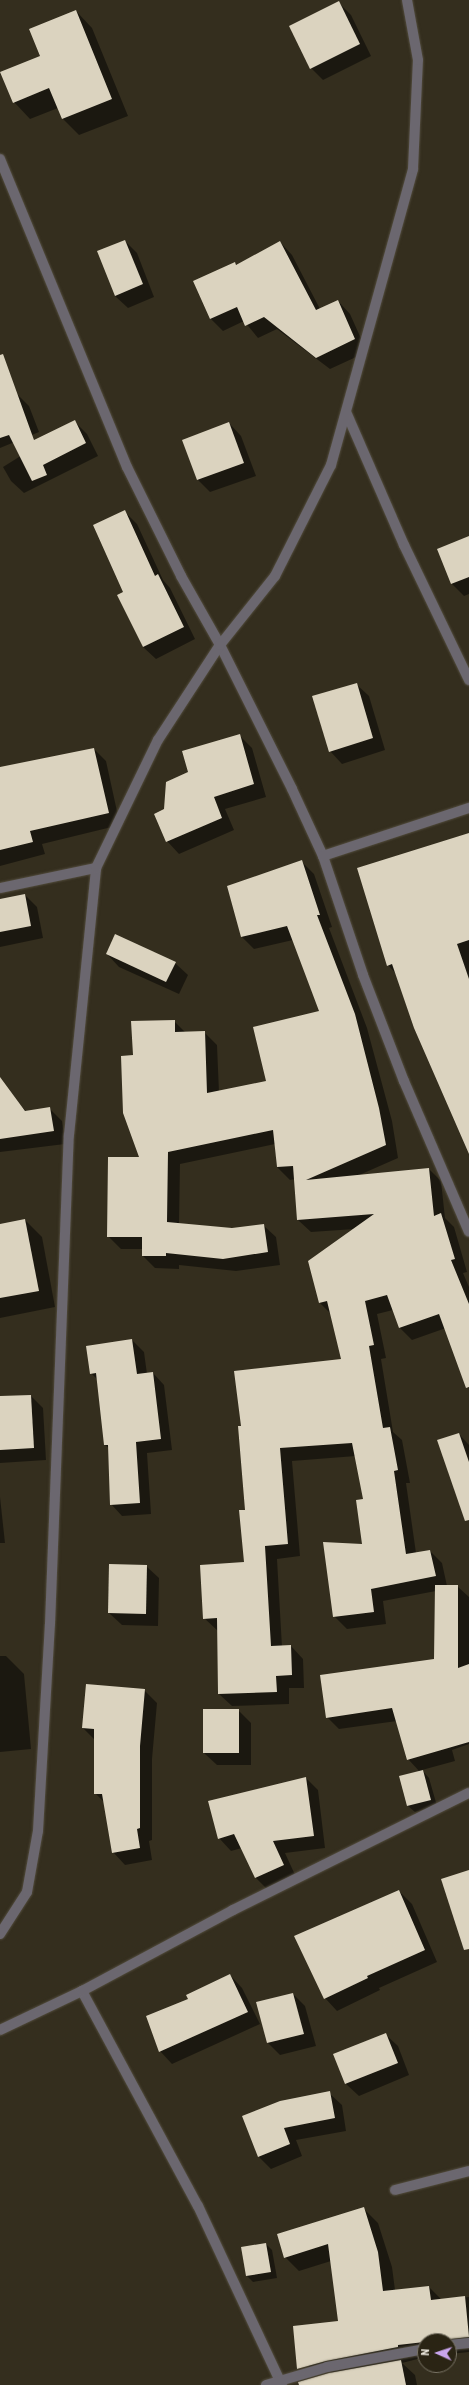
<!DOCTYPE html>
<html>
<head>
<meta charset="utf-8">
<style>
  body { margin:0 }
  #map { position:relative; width:469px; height:2385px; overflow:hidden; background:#342e1e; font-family:"Roboto Condensed",sans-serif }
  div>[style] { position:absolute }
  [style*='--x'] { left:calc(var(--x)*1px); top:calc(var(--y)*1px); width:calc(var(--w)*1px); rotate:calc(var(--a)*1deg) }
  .shadow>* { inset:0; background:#0007 }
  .building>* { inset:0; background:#dbd3bf }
  .roads { filter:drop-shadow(0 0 1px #524c3d) drop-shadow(0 0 1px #524c3d) }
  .minor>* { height:10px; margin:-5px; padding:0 5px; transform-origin:5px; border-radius:5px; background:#6b676f }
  span { translate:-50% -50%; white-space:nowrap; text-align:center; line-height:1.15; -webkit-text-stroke:4px #2a2414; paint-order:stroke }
  .north { position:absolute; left:417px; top:2333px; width:40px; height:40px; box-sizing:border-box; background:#2a2414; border:1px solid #797466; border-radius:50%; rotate:273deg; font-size:11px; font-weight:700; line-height:16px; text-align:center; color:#f0ece2 }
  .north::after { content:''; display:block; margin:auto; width:14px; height:18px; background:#c9a5ee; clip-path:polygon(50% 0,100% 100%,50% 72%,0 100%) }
</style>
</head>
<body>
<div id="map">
  <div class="shadow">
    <div style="clip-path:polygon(338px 2px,351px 15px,371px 56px,323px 80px,311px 68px)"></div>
    <div style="clip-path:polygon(76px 11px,92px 28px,128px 116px,79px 135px,63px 119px,58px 108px,30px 119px,14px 102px,42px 56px)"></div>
    <div style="clip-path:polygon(125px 241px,137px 253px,154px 297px,128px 308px,115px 296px)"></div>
    <div style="clip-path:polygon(280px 242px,292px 255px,320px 309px,338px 301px,350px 314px,367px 352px,330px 369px,277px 329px,258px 338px,244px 321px,223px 331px,210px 318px,235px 263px,237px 265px)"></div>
    <div style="clip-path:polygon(0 362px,17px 394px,29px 406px,39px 432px,0 448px)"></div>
    <div style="clip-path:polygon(75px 422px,87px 434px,98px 456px,24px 493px,11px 481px,3px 467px)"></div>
    <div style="clip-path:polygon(229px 423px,241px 436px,256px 476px,210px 492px,198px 480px)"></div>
    <div style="clip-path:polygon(125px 512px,137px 524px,163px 580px,170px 588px,195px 639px,156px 659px,143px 647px,124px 592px)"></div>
    <div style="clip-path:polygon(469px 537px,469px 594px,464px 596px,451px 583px)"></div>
    <div style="clip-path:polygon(356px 684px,369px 696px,385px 750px,342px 764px,330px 751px)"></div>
    <div style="clip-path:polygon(240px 736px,252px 748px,266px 797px,225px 809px,234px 830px,179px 854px,167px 841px,165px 809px,190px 773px)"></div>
    <div style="clip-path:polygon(94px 749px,106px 761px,120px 825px,42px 844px,45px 854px,0 866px,0 768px)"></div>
    <div style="clip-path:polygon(469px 835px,469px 1131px,397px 975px,388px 965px)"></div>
    <div style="clip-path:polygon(301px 861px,314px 874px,332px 927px,329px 928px,367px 1028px,392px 1121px,398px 1158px,357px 1176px,429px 1169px,441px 1181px,445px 1218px,454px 1227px,467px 1272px,463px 1273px,469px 1287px,469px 1389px,446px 1328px,412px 1340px,400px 1328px,393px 1310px,377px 1314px,386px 1358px,381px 1359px,393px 1432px,402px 1440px,410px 1483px,406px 1483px,416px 1553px,430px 1551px,442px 1563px,447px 1586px,457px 1586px,469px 1597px,469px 1744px,452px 1750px,455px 1761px,422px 1770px,429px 1778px,437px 1806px,415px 1812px,408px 1806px,401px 1777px,420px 1772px,408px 1759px,397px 1721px,339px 1729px,327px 1717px,435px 1660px,436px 1591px,383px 1601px,386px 1624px,347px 1629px,334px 1616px,363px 1545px,364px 1500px,356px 1456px,292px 1461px,300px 1556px,277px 1559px,282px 1647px,291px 1646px,303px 1659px,304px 1688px,289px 1688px,289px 1704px,232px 1706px,219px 1694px,218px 1631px,204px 1618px,245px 1563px,246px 1511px,239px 1427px,342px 1360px,331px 1314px,320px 1303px,309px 1261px,355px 1229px,311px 1232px,298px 1220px,295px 1179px,290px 1180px,277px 1167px,275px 1144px,180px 1164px,179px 1224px,232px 1229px,263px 1225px,276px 1237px,280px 1265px,236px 1271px,179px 1265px,179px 1269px,155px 1268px,143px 1256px,143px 1249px,121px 1249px,108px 1236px,140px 1158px,134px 1056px,174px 1021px,186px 1033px,204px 1032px,217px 1045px,219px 1092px,268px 1082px,320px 1012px,293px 940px,254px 949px,242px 937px)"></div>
    <div style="clip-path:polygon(25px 895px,37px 907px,43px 938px,0 947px,0 900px)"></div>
    <div style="clip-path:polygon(107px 954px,175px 963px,188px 975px,179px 994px,119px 967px)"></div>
    <div style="clip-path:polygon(15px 1100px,27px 1112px,50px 1109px,62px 1121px,65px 1144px,0 1152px,0 1102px)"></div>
    <div style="clip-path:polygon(25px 1220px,42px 1237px,55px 1307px,0 1318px,0 1225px)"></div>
    <div style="clip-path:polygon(132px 1340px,144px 1352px,147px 1374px,153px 1373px,164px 1385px,172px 1450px,147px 1453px,151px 1514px,122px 1516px,111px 1504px,109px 1448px,105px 1445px,98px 1380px,91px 1373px)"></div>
    <div style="clip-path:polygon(31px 1396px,43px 1408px,46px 1460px,0 1463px,0 1397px)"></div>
    <div style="clip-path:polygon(459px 1434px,469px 1445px,469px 1497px)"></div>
    <div style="clip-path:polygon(0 1497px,5px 1543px,0 1543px)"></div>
    <div style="clip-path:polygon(146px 1566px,159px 1578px,158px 1626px,122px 1625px,109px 1613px)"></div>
    <div style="clip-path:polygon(0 1656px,6px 1656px,24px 1674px,31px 1749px,0 1752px)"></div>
    <div style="clip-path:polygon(144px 1690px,157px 1703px,152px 1759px,152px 1840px,149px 1841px,152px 1860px,125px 1865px,113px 1852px,105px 1803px,95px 1793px,95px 1740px,83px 1728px)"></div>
    <div style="clip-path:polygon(204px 1710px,238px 1710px,251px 1723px,251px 1765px,217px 1765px,204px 1753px)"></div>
    <div style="clip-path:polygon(306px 1778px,318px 1790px,325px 1848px,285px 1853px,296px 1877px,268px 1890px,256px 1878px,242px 1848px,231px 1851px,219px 1838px)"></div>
    <div style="clip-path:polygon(399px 1891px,412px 1904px,437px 1962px,379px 1988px,380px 1990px,337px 2011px,325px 1998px)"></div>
    <div style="clip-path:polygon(230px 1975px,242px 1988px,260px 2024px,172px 2064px,160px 2051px,189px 2000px)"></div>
    <div style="clip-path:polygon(293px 1994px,305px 2006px,316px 2046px,280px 2055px,268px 2043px,258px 2002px)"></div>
    <div style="clip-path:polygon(385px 2034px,398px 2046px,409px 2075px,359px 2096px,346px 2084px,334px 2055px)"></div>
    <div style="clip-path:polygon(329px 2093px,342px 2105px,346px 2131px,296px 2140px,302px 2156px,271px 2169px,259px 2157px,243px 2117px)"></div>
    <div style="clip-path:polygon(364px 2209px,378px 2223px,392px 2267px,395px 2290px,429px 2287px,442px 2300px,469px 2297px,469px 2352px,449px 2354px,449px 2341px,425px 2341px,425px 2357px,402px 2363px,415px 2375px,417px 2385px,325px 2385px,333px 2374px,326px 2367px,311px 2369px,297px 2354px,339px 2322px,331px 2261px,299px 2271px,285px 2257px)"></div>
    <div style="clip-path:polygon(266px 2244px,272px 2250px,277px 2278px,253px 2282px,247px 2276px)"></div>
  </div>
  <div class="building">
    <div style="clip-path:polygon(339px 1px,360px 44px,310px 69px,289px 26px)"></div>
    <div style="clip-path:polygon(76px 10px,112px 99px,62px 119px,49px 88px,13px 103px,0 72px,40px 56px,29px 29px)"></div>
    <div style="clip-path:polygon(125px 240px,143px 284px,115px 296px,97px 251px)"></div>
    <div style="clip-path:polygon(280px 241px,316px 310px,338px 300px,355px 339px,316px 358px,264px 317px,245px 326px,237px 307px,210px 319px,193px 281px,235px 262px,236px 265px)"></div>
    <div style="clip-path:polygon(3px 354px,34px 440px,75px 420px,86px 443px,43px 465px,47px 475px,32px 481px,9px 435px,0 438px,0 355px)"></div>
    <div style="clip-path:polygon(229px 422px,244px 463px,197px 480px,182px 440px)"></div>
    <div style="clip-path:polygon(125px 510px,155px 576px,158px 574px,184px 627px,143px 647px,117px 595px,123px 592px,93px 525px)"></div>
    <div style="clip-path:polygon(469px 536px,469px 577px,451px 584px,437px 549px)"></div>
    <div style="clip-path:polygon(357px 683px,373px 738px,329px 752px,312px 696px)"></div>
    <div style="clip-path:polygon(240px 734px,254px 784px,214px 797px,222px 818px,166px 842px,154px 814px,164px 809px,166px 782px,188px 772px,182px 751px)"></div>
    <div style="clip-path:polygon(94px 748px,109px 813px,30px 831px,33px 842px,0 850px,0 767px)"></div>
    <div style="clip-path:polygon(469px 833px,469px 940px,457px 944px,469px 979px,469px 1154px,414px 1028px,392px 964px,387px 966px,357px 868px)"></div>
    <div style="clip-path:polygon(302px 860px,320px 915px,317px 915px,355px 1014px,379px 1108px,386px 1145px,306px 1180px,429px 1168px,434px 1216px,441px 1213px,455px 1259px,451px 1260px,469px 1304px,469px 1387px,466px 1388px,439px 1314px,399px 1328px,387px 1295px,365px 1301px,374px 1345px,369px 1346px,383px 1428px,390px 1427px,398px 1470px,394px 1471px,406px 1554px,430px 1550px,436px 1576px,371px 1589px,374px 1612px,333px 1617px,323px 1542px,362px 1544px,356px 1500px,363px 1499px,352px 1443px,280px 1448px,288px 1544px,265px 1546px,271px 1646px,291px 1645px,292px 1675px,276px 1676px,277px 1692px,218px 1694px,217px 1618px,203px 1619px,200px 1565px,244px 1562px,239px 1510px,245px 1510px,238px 1426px,241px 1426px,234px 1371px,341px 1359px,327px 1301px,319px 1303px,308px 1261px,374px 1214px,297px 1220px,293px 1166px,277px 1167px,273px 1130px,168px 1152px,167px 1222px,232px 1228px,264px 1224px,268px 1252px,223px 1259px,166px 1253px,166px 1256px,142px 1256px,142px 1237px,107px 1237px,108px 1157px,139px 1157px,123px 1113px,121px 1056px,133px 1055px,131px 1021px,175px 1020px,175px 1032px,205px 1031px,207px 1093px,266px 1081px,253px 1027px,319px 1011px,287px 926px,241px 937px,227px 886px)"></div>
    <div style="clip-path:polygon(25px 894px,31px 926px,0 932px,0 899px)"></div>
    <div style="clip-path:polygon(115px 934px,176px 962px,166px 982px,106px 954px)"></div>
    <div style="clip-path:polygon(0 1077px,25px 1111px,50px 1107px,54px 1131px,0 1139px)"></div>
    <div style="clip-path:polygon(25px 1219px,39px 1291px,0 1298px,0 1224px)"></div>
    <div style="clip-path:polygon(132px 1339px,137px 1374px,153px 1372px,161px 1439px,136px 1442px,140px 1503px,110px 1505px,108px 1445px,104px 1445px,96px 1373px,90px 1374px,86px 1346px)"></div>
    <div style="clip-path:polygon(31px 1395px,34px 1448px,0 1450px,0 1396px)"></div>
    <div style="clip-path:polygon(459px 1433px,469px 1462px,469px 1520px,465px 1521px,437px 1440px)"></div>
    <div style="clip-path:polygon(109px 1564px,147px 1565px,146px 1614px,108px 1613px)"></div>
    <div style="clip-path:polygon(435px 1585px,458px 1585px,458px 1668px,469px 1664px,469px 1742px,407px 1760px,392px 1708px,326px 1718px,320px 1675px,434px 1659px)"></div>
    <div style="clip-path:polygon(86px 1684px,145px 1689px,140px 1746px,140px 1828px,137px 1829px,140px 1848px,112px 1853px,102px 1794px,94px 1794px,94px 1729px,82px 1728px)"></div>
    <div style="clip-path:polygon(203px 1709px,239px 1709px,239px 1753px,203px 1753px)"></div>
    <div style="clip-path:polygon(423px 1770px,431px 1800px,407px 1806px,399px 1776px)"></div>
    <div style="clip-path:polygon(306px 1777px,314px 1836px,273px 1841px,284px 1865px,255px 1878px,234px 1834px,218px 1839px,208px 1801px)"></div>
    <div style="clip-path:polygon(469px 1870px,469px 1949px,464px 1950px,441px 1879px)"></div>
    <div style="clip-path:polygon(399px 1890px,425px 1950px,367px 1976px,368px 1978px,324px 1999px,294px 1936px)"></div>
    <div style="clip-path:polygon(230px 1974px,248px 2012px,159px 2052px,146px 2016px,188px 1999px,186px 1995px)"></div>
    <div style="clip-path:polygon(293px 1993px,304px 2034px,267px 2043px,256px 2002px)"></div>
    <div style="clip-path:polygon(386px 2033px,398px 2063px,345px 2084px,333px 2054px)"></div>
    <div style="clip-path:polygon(330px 2091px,335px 2118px,284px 2128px,290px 2144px,258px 2157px,242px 2116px,280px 2101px)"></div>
    <div style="clip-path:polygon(364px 2207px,378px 2252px,383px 2291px,429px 2286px,431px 2300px,465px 2296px,469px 2337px,398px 2345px,398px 2347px,326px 2361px,297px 2369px,293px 2326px,338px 2321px,328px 2244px,284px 2258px,277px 2234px)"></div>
    <div style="clip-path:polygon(266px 2243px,271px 2272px,246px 2276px,241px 2247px)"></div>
    <div style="clip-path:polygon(401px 2360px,406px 2385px,299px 2385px,298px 2382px,329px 2373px)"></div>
  </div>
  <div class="roads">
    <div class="minor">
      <div style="--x:0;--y:159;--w:333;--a:67.6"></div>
      <div style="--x:127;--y:467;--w:122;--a:63.6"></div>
      <div style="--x:181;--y:576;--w:79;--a:60.5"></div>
      <div style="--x:220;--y:645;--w:161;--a:63.4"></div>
      <div style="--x:292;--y:789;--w:74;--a:65.2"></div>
      <div style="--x:323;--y:856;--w:126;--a:71.4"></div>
      <div style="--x:363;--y:975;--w:114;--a:68.9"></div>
      <div style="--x:404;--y:1081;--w:164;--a:66.7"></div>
      <div style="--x:347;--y:414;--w:143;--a:66.5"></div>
      <div style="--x:404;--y:545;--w:150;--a:64.3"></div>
      <div style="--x:323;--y:856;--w:154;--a:-18.2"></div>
      <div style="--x:0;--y:888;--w:98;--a:-11.8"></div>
      <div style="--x:0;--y:1934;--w:50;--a:-57.3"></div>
      <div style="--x:27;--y:1892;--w:62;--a:-79.8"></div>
      <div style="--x:38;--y:1831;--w:207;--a:-86.7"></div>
      <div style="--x:50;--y:1624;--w:489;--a:-87.8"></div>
      <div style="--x:69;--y:1135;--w:268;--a:-84.2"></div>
      <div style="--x:96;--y:868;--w:142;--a:-64.2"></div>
      <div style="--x:158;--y:740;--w:113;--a:-56.9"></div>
      <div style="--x:220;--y:645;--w:88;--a:-51.4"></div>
      <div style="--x:275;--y:576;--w:124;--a:-63.2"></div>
      <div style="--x:331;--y:465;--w:307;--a:-74.5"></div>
      <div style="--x:413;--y:169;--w:109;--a:-87.4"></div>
      <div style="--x:418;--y:60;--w:61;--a:-100.4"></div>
      <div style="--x:82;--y:1991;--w:244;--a:61.7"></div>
      <div style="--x:198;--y:2206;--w:198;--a:64.9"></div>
      <div style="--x:0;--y:2030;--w:91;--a:-25.4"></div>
      <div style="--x:82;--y:1991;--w:171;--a:-28.2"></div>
      <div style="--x:233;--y:1910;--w:263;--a:-26.4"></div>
      <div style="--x:395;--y:2190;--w:76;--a:-14.4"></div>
      <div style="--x:449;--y:2345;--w:20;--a:-6"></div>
      <div style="--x:266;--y:2385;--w:64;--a:-16.4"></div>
      <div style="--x:327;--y:2367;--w:100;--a:-10.4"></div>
    </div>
  </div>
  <div class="north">N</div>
</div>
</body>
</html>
